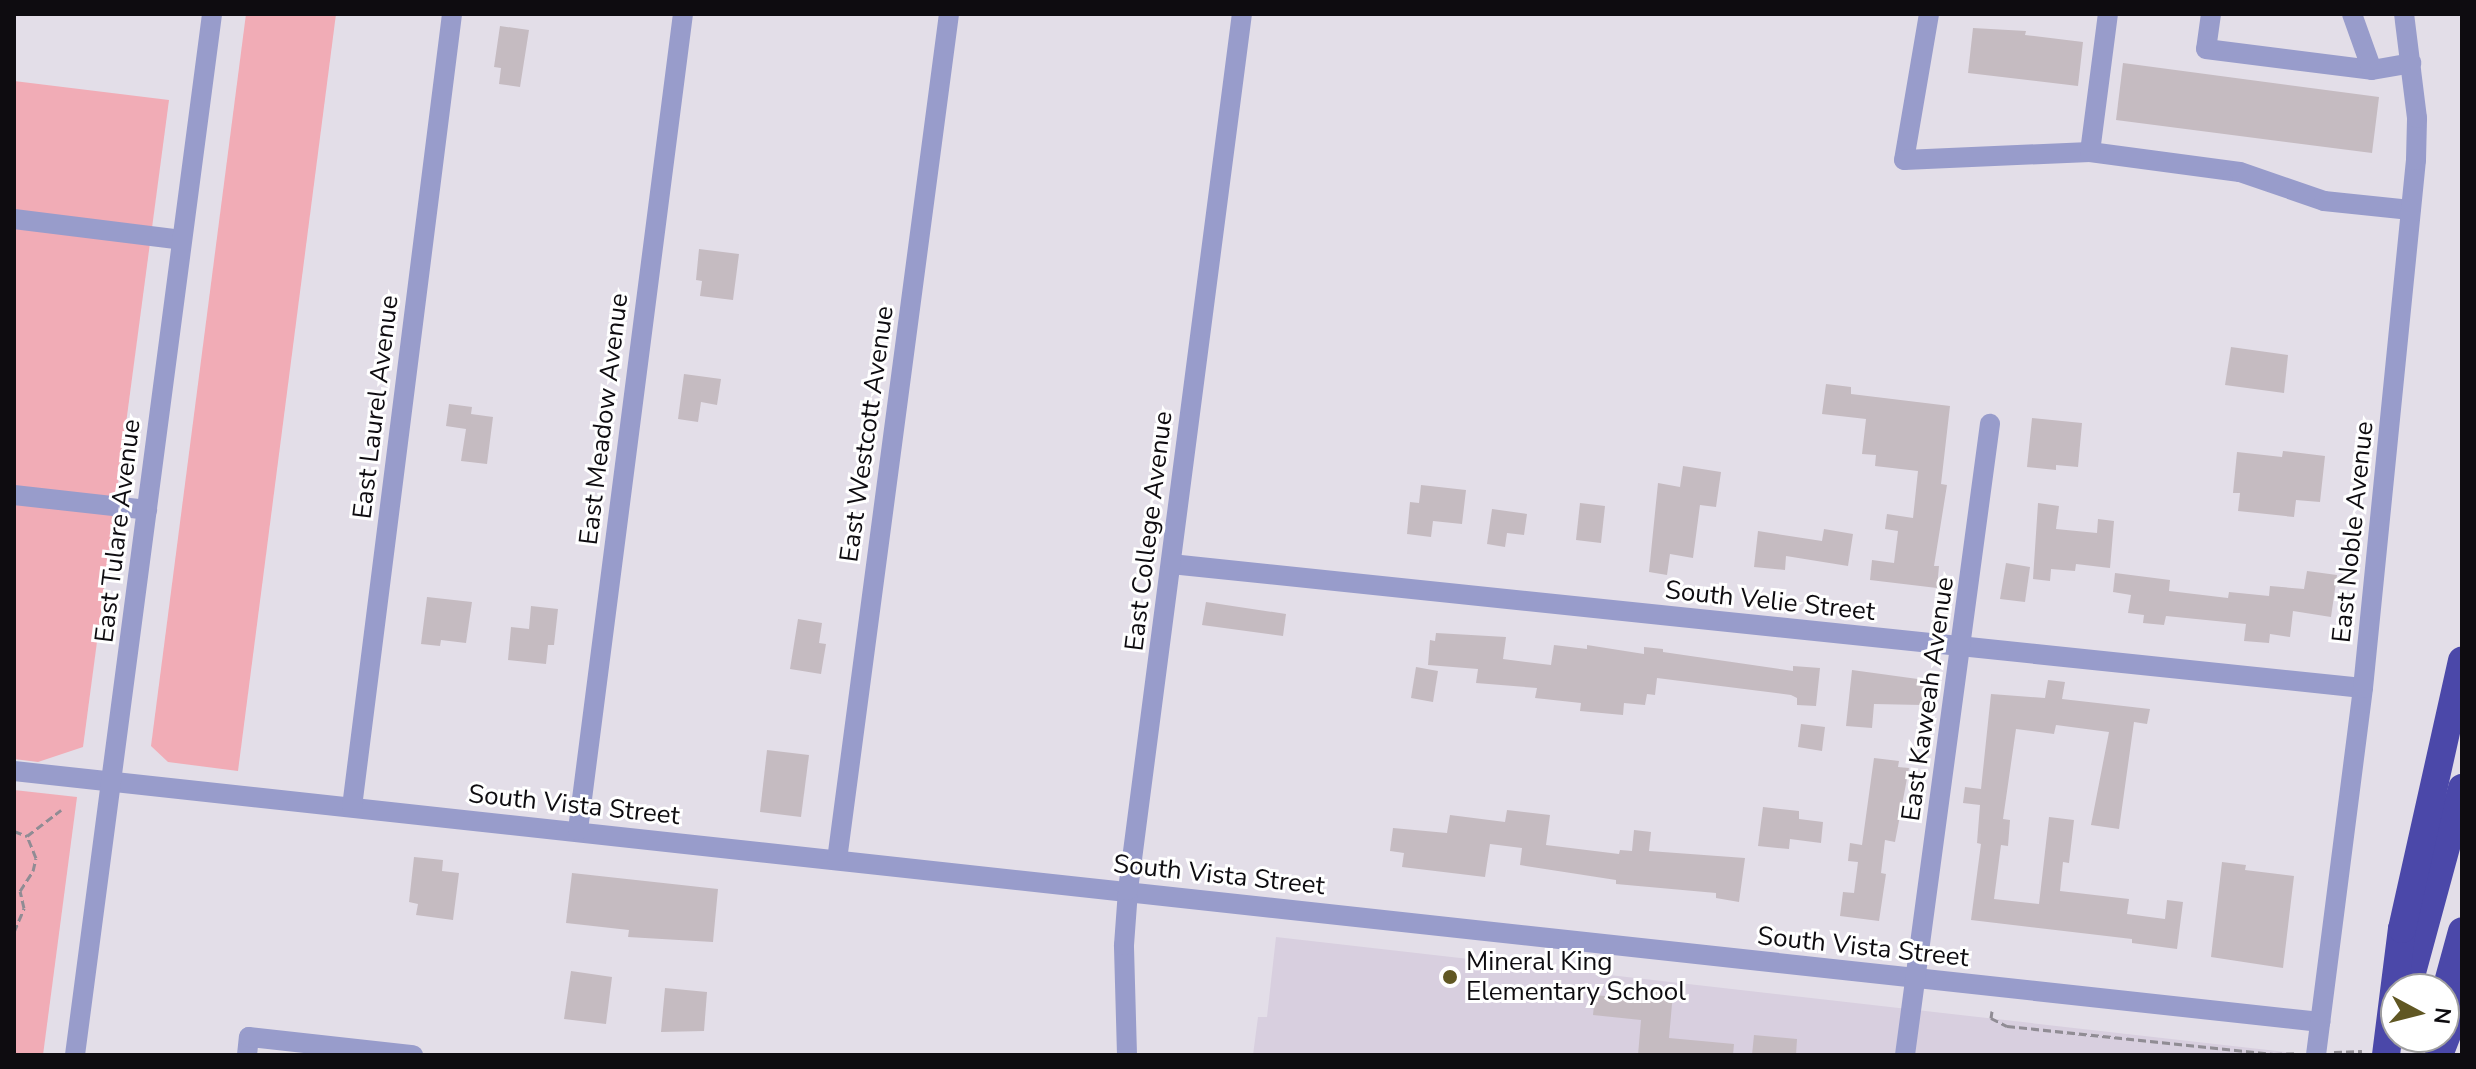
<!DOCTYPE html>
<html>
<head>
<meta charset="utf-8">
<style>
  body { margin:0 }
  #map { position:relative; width:2476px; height:1069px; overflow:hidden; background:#e3dee8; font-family:"Nunito Sans",sans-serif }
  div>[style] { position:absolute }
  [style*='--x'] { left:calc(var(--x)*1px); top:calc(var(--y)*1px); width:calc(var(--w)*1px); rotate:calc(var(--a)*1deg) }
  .built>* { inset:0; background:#d8cfdf }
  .green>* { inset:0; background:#f1acb6 }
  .building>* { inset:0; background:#c5bbc1 }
  .path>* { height:3px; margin-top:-1.5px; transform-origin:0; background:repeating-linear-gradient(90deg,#908c94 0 8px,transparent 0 12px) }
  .minor>* { height:20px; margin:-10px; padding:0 10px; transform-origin:10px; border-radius:10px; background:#989ccb }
  .highway>* { height:28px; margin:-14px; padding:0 14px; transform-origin:14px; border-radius:14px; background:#4b48a9 }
  .dots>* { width:22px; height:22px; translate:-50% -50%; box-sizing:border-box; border:4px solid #fff; border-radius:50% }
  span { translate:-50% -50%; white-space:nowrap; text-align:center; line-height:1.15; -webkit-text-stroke:6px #fff; paint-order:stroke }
  .street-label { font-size:26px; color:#0e0c10 }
  .poi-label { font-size:26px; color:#0e0c10 }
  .left { translate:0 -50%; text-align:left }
  .frame { position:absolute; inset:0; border:16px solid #0e0c10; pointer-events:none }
  .north { position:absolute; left:2380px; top:973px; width:80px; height:80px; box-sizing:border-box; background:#fff; border:2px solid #9f9e9f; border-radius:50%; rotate:97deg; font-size:22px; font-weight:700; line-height:32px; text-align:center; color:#0e0c10 }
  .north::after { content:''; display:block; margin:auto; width:28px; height:36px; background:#605723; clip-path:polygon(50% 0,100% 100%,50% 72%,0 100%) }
</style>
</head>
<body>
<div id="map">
  <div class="built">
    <div style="clip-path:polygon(1276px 937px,2294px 1053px,1253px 1055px,1258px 1017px,1267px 1017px)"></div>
  </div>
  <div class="green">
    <div style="clip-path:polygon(246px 14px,336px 14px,238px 771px,168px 762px,151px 746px)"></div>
    <div style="clip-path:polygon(14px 81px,169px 100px,83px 747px,38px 762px,14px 759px)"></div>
    <div style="clip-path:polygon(14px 790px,77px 797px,43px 1055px,14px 1055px)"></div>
  </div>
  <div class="building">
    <div style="clip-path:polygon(500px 26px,529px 30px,520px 87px,499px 84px,501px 68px,494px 67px)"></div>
    <div style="clip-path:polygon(1973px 28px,2026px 31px,2025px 35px,2083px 42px,2078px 86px,1968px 73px)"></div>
    <div style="clip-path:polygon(2123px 63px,2379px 97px,2372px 153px,2116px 120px)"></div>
    <div style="clip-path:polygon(699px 249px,739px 254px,733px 300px,700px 296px,702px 281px,696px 280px)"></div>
    <div style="clip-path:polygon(2231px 347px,2288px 355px,2284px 393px,2225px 385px)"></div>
    <div style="clip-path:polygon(684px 374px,721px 379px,717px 405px,701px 402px,698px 422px,678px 419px)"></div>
    <div style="clip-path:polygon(1826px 384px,1851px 387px,1851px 394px,1950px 406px,1941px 484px,1947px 485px,1934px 566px,1939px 566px,1937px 588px,1870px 580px,1872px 560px,1894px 563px,1898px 531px,1885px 529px,1887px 514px,1913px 518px,1918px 471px,1875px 466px,1876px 455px,1862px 454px,1866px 419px,1822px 414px)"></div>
    <div style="clip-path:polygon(449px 404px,472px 407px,471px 414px,493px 417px,487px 464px,461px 461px,466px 429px,446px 426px)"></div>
    <div style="clip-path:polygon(2032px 418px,2082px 423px,2078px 467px,2056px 465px,2056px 470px,2027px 467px)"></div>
    <div style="clip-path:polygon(2283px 451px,2325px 456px,2320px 502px,2296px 500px,2294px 517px,2238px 511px,2240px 493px,2233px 493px,2237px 452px,2282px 457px)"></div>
    <div style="clip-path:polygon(1683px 466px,1721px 472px,1716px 507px,1700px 505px,1693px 558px,1670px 554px,1667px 575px,1649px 572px,1658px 483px,1680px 487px)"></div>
    <div style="clip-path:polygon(1421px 485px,1466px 490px,1462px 524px,1433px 521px,1431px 537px,1407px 534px,1410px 502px,1419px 503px)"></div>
    <div style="clip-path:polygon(1580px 503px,1605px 506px,1601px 543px,1576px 540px)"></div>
    <div style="clip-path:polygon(2038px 503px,2059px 506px,2056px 529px,2097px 533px,2098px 519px,2114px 521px,2110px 568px,2076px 564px,2075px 571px,2051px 569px,2050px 581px,2033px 579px)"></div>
    <div style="clip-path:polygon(1492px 509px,1527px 514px,1524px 535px,1507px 533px,1505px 547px,1487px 544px)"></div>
    <div style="clip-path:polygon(1824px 529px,1853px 534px,1848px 566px,1786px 556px,1785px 570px,1754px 567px,1758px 531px,1822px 541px)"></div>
    <div style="clip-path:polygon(2006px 563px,2030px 567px,2025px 602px,2000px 599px)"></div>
    <div style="clip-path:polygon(2307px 571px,2337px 575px,2331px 617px,2293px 611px,2290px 637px,2270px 634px,2269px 643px,2244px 641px,2246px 624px,2166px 616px,2164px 625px,2143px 623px,2144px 615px,2128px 613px,2131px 595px,2113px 592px,2115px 573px,2170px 580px,2169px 591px,2228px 598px,2229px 592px,2269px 596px,2270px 586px,2304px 589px)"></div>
    <div style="clip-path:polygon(427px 597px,472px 602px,466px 643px,441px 640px,440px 646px,421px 644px)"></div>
    <div style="clip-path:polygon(1206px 602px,1286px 614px,1283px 636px,1202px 625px)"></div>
    <div style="clip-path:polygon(531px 606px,558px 609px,554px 645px,548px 645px,546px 664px,508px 660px,511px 627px,529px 629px)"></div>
    <div style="clip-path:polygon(798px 619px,822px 623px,819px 643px,826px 644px,821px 674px,790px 669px)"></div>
    <div style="clip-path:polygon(1436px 633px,1506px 637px,1503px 659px,1551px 665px,1554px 645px,1587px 649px,1587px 645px,1644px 654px,1644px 647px,1663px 649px,1663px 652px,1793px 671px,1793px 666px,1820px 668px,1816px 706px,1797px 705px,1797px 698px,1791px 695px,1657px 678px,1655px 695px,1647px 694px,1645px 705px,1624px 703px,1623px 715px,1580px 711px,1581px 703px,1535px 698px,1537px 688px,1476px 683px,1478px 669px,1428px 665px,1430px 640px,1435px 641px)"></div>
    <div style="clip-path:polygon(1416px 667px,1438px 671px,1433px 702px,1411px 698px)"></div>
    <div style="clip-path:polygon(1852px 670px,1925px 680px,1922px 705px,1874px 704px,1872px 728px,1846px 726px)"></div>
    <div style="clip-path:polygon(2048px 680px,2065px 682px,2062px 699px,2150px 709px,2147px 724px,2134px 722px,2119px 829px,2091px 825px,2109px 732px,2056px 725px,2054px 734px,2016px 729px,2003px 819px,2010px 820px,2008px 846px,2001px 845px,1994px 899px,2039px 904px,2049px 817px,2074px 820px,2069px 863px,2063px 862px,2060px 891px,2129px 899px,2127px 914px,2165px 919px,2167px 900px,2183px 902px,2177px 949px,2132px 943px,2132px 939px,1971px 920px,1981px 844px,1977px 843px,1980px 805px,1963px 803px,1965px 787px,1981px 789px,1991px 694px,2045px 698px)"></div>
    <div style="clip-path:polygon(1801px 724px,1825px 727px,1822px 751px,1798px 747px)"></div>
    <div style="clip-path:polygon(767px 750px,809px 755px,801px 817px,760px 812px)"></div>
    <div style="clip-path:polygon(1874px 758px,1899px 761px,1898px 767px,1909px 768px,1895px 842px,1885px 840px,1881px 873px,1886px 874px,1879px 921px,1840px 916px,1843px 892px,1854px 893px,1858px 862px,1848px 861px,1850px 843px,1862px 845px)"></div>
    <div style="clip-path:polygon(1763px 807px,1799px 811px,1799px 819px,1823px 822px,1821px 843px,1790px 839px,1789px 849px,1758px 846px)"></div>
    <div style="clip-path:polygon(1507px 810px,1550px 815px,1546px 845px,1619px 854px,1620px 850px,1632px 851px,1634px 830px,1651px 832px,1649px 851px,1745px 858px,1739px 902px,1716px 898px,1716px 893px,1616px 884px,1616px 880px,1520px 865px,1522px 848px,1490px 844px,1485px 877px,1402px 867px,1404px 853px,1390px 851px,1393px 828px,1447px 833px,1450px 815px,1505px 822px)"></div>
    <div style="clip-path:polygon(414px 857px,443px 860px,442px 871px,459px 873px,453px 920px,416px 915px,418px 904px,409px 902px)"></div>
    <div style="clip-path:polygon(2222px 862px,2246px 865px,2245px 870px,2294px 876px,2283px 968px,2211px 957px)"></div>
    <div style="clip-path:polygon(572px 873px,718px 889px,713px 942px,628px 937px,629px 930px,566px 923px)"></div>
    <div style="clip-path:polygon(571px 971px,612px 977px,606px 1024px,564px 1019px)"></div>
    <div style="clip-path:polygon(665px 988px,707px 992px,704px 1031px,661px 1032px)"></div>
    <div style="clip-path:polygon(1654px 991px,1673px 993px,1669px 1038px,1734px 1044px,1733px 1055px,1638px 1055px,1641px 1020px,1593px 1015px,1595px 995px,1653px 1001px)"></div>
    <div style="clip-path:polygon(1754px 1035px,1797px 1039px,1796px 1055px,1752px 1055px)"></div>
  </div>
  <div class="path">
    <div style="--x:14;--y:831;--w:14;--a:21"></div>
    <div style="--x:14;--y:932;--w:26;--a:-67"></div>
    <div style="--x:24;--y:908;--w:17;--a:-103"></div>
    <div style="--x:20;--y:891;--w:24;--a:-57"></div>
    <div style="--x:33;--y:871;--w:13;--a:-77"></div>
    <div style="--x:36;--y:858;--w:24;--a:-112"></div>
    <div style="--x:27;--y:836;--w:43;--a:-37.4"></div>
    <div style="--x:14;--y:1009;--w:5;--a:90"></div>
    <div style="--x:1992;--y:1011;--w:7;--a:98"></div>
    <div style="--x:1991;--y:1018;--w:18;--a:27"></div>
    <div style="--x:2007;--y:1026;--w:268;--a:6"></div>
    <div style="--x:2274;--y:1054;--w:24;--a:-2"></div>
    <div style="--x:2334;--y:1052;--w:28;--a:-2"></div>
  </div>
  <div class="minor">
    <div style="--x:1929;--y:14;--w:148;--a:99.7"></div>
    <div style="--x:1904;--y:160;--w:186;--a:-2.5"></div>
    <div style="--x:2090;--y:152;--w:151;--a:7.6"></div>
    <div style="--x:2240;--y:172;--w:89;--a:19"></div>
    <div style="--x:2324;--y:201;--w:87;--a:5.9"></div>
    <div style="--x:2211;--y:14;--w:35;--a:98"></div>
    <div style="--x:2206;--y:49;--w:167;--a:7.2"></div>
    <div style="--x:2372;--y:70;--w:40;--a:-10"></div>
    <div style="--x:2352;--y:14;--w:59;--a:70.3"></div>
    <div style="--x:2090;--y:152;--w:139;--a:-82.6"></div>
    <div style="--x:14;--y:219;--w:169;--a:7.1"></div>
    <div style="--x:14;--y:495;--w:134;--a:6.4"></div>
    <div style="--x:1171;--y:564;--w:1198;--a:5.94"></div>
    <div style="--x:14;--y:771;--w:2320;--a:6.21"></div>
    <div style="--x:352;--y:807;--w:799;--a:-82.81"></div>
    <div style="--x:578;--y:830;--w:823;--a:-82.67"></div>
    <div style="--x:837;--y:860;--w:853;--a:-82.46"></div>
    <div style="--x:75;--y:1055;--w:1050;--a:-82.5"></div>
    <div style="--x:247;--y:1055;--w:18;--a:-84"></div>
    <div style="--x:249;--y:1037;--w:165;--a:6.3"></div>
    <div style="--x:1127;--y:1055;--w:110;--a:-91.6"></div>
    <div style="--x:1124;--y:945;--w:55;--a:-85.8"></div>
    <div style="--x:1128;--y:890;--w:883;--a:-82.59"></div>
    <div style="--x:1905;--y:1055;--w:637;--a:-82.33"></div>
    <div style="--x:2316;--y:1055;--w:370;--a:-82.7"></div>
    <div style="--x:2363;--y:688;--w:531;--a:-84.27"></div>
    <div style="--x:2416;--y:160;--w:42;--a:-88.6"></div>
    <div style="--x:2417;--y:118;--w:105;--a:-97.1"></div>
  </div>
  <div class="highway">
    <div style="--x:2411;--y:976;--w:195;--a:-74.8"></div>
    <div style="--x:2444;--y:997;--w:68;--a:-74.7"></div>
    <div style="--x:2386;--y:1055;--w:127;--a:-82.8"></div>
    <div style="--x:2402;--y:929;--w:275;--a:-77.4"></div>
    <div style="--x:2439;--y:1055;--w:63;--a:-68.7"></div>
  </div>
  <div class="dots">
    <div style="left:1450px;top:977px;background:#605723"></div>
  </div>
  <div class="street-label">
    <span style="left:376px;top:407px;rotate:-83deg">East Laurel Avenue</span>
    <span style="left:604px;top:419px;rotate:-83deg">East Meadow Avenue</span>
    <span style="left:867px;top:434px;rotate:-82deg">East Westcott Avenue</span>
    <span style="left:118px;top:531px;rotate:-83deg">East Tulare Avenue</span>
    <span style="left:1149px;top:531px;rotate:-83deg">East College Avenue</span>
    <span style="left:2353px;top:532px;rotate:-84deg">East Noble Avenue</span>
    <span style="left:1770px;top:601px;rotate:6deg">South Velie Street</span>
    <span style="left:1928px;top:699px;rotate:-82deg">East Kaweah Avenue</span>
    <span style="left:574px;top:805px;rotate:6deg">South Vista Street</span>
    <span style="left:1219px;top:875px;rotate:6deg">South Vista Street</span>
    <span style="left:1863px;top:947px;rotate:6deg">South Vista Street</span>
  </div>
  <div class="poi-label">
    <span class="left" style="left:1466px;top:977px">Mineral King<br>Elementary School</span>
  </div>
  <div class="frame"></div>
  <div class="north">N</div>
</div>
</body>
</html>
